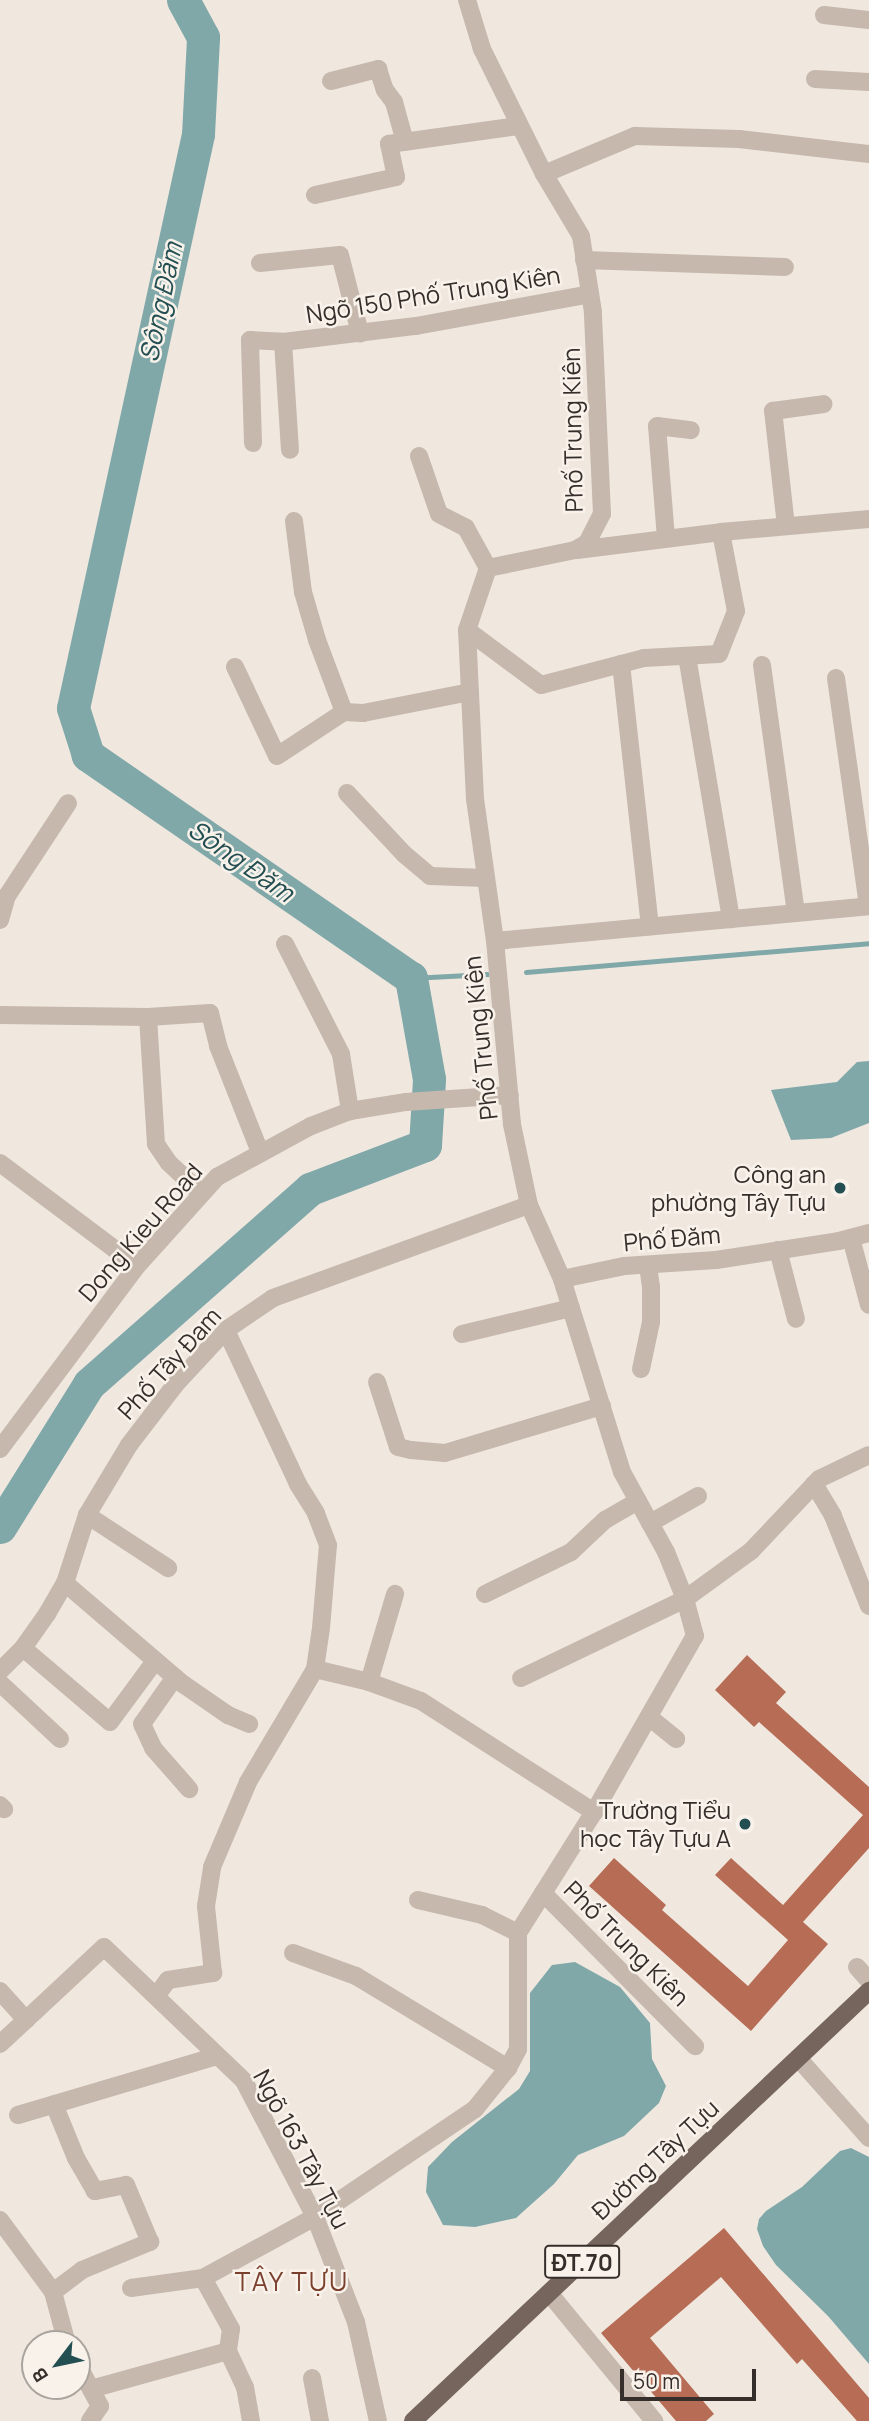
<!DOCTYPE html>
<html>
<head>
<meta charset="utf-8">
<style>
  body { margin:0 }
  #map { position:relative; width:869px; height:2421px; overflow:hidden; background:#f0e8df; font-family:Manrope,sans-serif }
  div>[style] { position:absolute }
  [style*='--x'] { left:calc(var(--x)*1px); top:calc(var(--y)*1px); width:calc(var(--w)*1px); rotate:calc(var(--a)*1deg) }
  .water>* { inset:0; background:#81a8a9 }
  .stream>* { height:5px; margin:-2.5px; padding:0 2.5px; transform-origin:2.5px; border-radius:2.5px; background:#81a8a9 }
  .river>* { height:33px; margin:-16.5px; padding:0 16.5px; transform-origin:16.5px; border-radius:16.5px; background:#81a8a9 }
  .building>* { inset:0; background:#b76d55 }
  .minor>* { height:18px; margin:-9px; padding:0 9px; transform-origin:9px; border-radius:9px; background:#c6b8ac }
  .major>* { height:18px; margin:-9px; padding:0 9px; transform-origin:9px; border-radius:9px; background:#75655d }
  .dots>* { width:19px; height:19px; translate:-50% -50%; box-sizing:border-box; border:4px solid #f8f2eb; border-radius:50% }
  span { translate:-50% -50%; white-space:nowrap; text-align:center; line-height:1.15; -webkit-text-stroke:5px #f8f2eb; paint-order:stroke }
  .shield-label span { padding:2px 5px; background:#f8f2eb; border:2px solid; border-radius:5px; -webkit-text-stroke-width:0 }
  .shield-label { font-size:23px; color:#352e2a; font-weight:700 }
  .street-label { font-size:24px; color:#352e2a }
  .poi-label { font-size:24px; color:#352e2a }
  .right { translate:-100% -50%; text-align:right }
  .water-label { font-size:26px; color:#244f52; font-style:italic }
  .neighbourhood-label { font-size:26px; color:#7b3f2d; letter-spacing:2px }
  .north { position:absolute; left:21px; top:2330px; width:70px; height:70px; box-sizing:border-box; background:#f8f2eb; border:2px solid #aaa49e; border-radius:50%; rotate:238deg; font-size:19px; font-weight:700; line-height:28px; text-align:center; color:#352e2a }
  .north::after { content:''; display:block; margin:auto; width:24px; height:32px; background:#244f52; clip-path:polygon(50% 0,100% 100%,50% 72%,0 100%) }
  .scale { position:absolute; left:620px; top:2369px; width:136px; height:32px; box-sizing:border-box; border:4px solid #352e2a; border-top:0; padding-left:9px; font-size:21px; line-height:24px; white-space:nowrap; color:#352e2a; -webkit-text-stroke:5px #f8f2eb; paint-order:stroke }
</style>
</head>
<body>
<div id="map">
  <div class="water">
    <div style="clip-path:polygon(869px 1061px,869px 1123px,831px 1138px,791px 1140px,771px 1090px,837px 1082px,857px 1062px)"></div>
    <div style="clip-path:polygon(575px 1962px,620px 1987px,650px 2023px,652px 2059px,666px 2086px,659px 2103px,624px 2136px,578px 2155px,554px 2184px,516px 2218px,475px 2227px,443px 2225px,426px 2192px,428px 2167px,452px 2142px,519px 2089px,530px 2071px,530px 1993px,552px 1965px)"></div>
    <div style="clip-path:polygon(851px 2148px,869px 2157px,869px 2364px,828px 2316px,776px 2265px,763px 2246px,757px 2229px,759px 2219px,766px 2211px,802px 2187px,840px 2151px)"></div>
  </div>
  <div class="stream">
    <div style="--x:526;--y:972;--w:344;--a:-4.8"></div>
    <div style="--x:411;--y:978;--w:76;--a:-3"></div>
  </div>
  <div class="river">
    <div style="--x:0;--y:1527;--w:168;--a:-58.1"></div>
    <div style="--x:89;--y:1384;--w:295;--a:-41.4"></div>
    <div style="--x:310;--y:1189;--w:123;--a:-20.9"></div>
    <div style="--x:425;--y:1145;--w:66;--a:-86.5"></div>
    <div style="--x:429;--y:1079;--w:103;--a:-100.1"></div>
    <div style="--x:411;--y:978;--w:393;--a:-145.4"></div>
    <div style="--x:88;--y:755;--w:49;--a:-107.7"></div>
    <div style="--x:73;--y:708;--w:587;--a:-77.71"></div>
    <div style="--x:198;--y:134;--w:97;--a:-87"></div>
    <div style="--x:203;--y:37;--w:42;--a:-118.4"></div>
  </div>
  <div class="building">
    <div style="clip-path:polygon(747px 1655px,786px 1692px,776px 1703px,869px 1787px,869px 1848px,803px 1922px,828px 1944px,751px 2031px,589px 1886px,614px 1858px,666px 1905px,662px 1910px,748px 1986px,788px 1940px,715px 1875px,731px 1858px,783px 1905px,863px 1815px,759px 1722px,754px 1727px,715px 1690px)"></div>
    <div style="clip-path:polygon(724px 2228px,869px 2398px,869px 2421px,857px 2421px,802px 2359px,797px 2364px,721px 2277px,650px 2338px,714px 2414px,706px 2421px,676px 2421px,601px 2333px)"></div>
  </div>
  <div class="minor">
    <div style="--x:824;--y:15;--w:45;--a:6.3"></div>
    <div style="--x:815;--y:79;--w:54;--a:3.2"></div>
    <div style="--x:331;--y:81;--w:49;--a:-14.3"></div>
    <div style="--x:378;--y:69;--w:22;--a:72"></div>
    <div style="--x:385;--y:90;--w:15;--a:53"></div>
    <div style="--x:394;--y:102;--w:41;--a:74.6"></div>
    <div style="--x:544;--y:174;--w:99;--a:-22.7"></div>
    <div style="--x:635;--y:136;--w:104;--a:1.7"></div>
    <div style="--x:739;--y:139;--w:131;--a:6.6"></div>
    <div style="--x:315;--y:195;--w:83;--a:-12.5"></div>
    <div style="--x:396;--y:177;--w:34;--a:-102"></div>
    <div style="--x:389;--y:144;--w:131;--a:-7.9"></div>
    <div style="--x:584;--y:260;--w:201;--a:2"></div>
    <div style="--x:260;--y:263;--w:80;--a:-5.7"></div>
    <div style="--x:340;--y:255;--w:81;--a:75.6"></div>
    <div style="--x:283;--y:342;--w:108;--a:86.3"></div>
    <div style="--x:253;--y:443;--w:103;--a:-91.7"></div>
    <div style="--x:250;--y:340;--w:33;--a:3"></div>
    <div style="--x:283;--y:342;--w:134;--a:-6.9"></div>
    <div style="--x:416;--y:326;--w:177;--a:-10.4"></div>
    <div style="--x:419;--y:456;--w:61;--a:71"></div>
    <div style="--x:439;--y:514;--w:30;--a:27"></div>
    <div style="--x:466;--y:528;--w:46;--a:61.2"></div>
    <div style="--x:294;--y:521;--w:72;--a:82.8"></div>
    <div style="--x:303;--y:592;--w:50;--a:73.7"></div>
    <div style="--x:317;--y:640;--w:77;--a:69.4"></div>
    <div style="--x:786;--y:526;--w:116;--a:-96.4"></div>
    <div style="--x:773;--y:411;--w:51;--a:-7.8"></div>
    <div style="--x:666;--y:538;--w:112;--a:-94.6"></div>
    <div style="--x:657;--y:426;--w:34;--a:7"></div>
    <div style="--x:577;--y:550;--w:145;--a:-7.1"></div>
    <div style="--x:721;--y:532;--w:149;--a:-5"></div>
    <div style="--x:467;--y:630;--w:92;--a:36.6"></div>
    <div style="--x:541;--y:685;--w:106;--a:-14.7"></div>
    <div style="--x:644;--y:658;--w:75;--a:-3.1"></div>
    <div style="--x:719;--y:654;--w:46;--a:-68.4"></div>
    <div style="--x:736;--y:611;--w:80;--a:-100.8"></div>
    <div style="--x:687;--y:656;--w:267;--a:80.5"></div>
    <div style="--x:621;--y:664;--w:264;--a:83.7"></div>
    <div style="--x:762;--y:665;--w:250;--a:82.2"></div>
    <div style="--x:235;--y:667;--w:98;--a:64.7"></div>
    <div style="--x:277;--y:756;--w:80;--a:-33.3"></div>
    <div style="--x:344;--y:712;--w:19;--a:3"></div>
    <div style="--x:363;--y:713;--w:109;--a:-11.1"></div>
    <div style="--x:836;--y:678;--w:230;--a:82"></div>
    <div style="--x:347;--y:793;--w:83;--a:46.9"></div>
    <div style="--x:404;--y:854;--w:34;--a:40"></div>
    <div style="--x:430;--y:876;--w:55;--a:2.1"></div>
    <div style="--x:0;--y:920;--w:25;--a:-74"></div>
    <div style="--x:7;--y:896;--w:111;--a:-56.7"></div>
    <div style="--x:495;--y:941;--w:376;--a:-5.3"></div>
    <div style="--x:285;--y:944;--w:123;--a:63"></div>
    <div style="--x:341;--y:1054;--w:58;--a:81"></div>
    <div style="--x:0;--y:1015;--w:148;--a:0.8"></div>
    <div style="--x:148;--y:1017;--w:62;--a:-3.7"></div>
    <div style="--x:210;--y:1013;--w:34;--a:76"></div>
    <div style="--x:218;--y:1046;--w:114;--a:68.4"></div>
    <div style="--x:148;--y:1017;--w:127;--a:86.4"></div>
    <div style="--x:156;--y:1144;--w:23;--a:56"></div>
    <div style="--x:169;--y:1163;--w:44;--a:43.2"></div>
    <div style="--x:0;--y:1163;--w:171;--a:36.9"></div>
    <div style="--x:851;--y:1238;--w:69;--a:75"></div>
    <div style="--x:778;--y:1250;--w:71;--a:75.4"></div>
    <div style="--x:562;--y:1279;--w:63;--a:-11.8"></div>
    <div style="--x:624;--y:1266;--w:92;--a:-3.7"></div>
    <div style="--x:716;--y:1260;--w:124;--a:-8.8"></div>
    <div style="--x:839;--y:1241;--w:31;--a:-15"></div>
    <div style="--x:462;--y:1334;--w:112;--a:-13.4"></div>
    <div style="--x:641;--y:1369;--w:48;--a:-78"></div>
    <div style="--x:651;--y:1322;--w:35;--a:-90"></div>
    <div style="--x:651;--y:1287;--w:22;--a:-98"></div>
    <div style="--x:377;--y:1382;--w:68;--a:72.1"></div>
    <div style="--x:398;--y:1447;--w:13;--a:13"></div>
    <div style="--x:411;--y:1450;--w:34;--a:5"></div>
    <div style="--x:445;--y:1453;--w:164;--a:-16.7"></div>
    <div style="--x:0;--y:1449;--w:229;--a:-53.2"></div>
    <div style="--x:137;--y:1266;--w:120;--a:-48"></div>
    <div style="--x:217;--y:1177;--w:107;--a:-28.5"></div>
    <div style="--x:311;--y:1126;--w:42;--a:-21"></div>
    <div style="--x:350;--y:1111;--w:57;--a:-9.1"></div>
    <div style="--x:406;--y:1102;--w:104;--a:-3.9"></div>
    <div style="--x:814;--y:1484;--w:37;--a:59"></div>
    <div style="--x:833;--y:1516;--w:97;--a:68.2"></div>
    <div style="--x:87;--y:1515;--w:97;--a:33.2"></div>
    <div style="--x:650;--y:1523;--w:55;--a:-29.4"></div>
    <div style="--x:65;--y:1583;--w:155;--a:40.6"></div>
    <div style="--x:183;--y:1684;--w:55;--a:34.6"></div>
    <div style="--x:228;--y:1715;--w:23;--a:23"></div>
    <div style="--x:485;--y:1594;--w:96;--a:-26"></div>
    <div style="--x:571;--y:1552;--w:47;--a:-43.3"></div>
    <div style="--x:605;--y:1520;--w:38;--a:-30"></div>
    <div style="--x:23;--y:1648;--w:114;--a:40.4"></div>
    <div style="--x:110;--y:1722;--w:76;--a:-53.6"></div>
    <div style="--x:315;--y:1669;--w:56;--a:13.5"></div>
    <div style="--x:369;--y:1682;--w:55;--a:20.1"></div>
    <div style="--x:421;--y:1701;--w:206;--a:32.7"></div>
    <div style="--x:0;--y:1671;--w:33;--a:-45"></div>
    <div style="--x:23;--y:1648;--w:42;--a:-54.8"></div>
    <div style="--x:47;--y:1614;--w:36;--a:-60"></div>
    <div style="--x:65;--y:1583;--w:71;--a:-72.1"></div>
    <div style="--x:87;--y:1515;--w:82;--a:-59"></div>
    <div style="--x:129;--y:1445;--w:76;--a:-52.5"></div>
    <div style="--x:175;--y:1385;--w:75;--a:-47.2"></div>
    <div style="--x:226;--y:1330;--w:57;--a:-34.2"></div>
    <div style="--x:273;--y:1298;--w:272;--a:-20"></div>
    <div style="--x:175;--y:1677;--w:57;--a:125.1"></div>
    <div style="--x:142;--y:1724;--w:26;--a:65"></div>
    <div style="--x:153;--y:1748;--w:55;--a:48.7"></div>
    <div style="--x:521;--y:1678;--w:182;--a:-25.7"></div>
    <div style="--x:685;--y:1599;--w:82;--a:-36"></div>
    <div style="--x:751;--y:1551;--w:99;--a:-46.6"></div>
    <div style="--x:819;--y:1479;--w:55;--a:-25.6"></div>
    <div style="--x:369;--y:1682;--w:92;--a:-73.5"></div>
    <div style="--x:0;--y:1683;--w:82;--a:43"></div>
    <div style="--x:649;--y:1717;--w:35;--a:39"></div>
    <div style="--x:0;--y:1805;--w:6;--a:45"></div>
    <div style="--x:543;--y:1893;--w:216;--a:45.2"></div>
    <div style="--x:418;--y:1900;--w:66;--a:13.2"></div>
    <div style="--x:482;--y:1915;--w:40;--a:26.6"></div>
    <div style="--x:293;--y:1953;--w:67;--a:20.1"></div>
    <div style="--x:356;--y:1976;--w:178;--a:31.2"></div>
    <div style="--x:857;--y:1967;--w:18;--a:49"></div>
    <div style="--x:0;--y:1991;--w:39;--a:48"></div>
    <div style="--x:156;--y:1996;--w:20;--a:-53"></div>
    <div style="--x:168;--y:1980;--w:46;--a:-8.8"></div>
    <div style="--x:213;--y:1973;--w:67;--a:-96"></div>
    <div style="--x:206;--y:1906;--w:39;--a:-81"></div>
    <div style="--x:212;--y:1867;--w:92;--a:-67"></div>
    <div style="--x:248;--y:1782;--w:131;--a:-59.3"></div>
    <div style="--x:315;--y:1669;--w:41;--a:-81.7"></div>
    <div style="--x:321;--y:1628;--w:83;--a:-85.2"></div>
    <div style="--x:328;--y:1545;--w:34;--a:-111"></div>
    <div style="--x:316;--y:1513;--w:34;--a:-122"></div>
    <div style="--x:298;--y:1484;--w:170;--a:-115.1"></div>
    <div style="--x:0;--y:2044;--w:142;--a:-43"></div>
    <div style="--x:104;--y:1947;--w:194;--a:43.7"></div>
    <div style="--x:244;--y:2081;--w:153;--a:62.4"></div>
    <div style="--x:315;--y:2217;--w:113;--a:68.7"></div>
    <div style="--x:356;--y:2322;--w:101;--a:77.5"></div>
    <div style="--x:798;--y:2058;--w:107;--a:48.4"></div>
    <div style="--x:18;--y:2115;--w:208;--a:-16.5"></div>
    <div style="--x:0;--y:2220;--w:89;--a:53.6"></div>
    <div style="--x:53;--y:2292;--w:54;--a:74.9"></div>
    <div style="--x:203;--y:2278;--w:58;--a:61.2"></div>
    <div style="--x:231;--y:2329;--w:22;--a:98"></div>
    <div style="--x:228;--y:2351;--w:40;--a:65"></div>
    <div style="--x:245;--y:2387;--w:35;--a:80"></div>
    <div style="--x:131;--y:2288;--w:73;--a:-7.9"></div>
    <div style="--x:203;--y:2278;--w:128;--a:-28.6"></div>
    <div style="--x:315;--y:2217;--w:193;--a:-34"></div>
    <div style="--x:475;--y:2109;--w:53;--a:-51.2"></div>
    <div style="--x:508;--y:2068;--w:21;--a:-62"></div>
    <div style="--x:518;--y:2049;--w:116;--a:-90"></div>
    <div style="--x:518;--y:1933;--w:143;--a:-57.9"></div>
    <div style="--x:594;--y:1812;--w:203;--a:-60.2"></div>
    <div style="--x:695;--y:1636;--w:38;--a:-105"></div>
    <div style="--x:685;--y:1599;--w:51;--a:-112"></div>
    <div style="--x:666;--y:1552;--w:91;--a:-118.8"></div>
    <div style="--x:622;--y:1472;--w:202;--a:-107.3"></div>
    <div style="--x:562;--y:1279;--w:81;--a:-114"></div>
    <div style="--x:529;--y:1205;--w:83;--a:-101.9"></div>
    <div style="--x:512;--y:1124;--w:184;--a:-95.3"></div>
    <div style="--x:495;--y:941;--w:143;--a:-98"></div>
    <div style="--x:475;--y:799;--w:169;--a:-92.7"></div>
    <div style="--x:467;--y:630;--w:65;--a:-71.3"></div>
    <div style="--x:488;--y:568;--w:89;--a:-11.7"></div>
    <div style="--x:575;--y:550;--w:14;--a:-30"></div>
    <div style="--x:587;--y:543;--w:33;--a:-63"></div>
    <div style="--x:602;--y:514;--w:202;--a:-92.6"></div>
    <div style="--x:593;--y:312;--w:77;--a:-99"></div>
    <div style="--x:581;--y:236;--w:72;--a:-120.8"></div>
    <div style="--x:544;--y:174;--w:140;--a:-116.4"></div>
    <div style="--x:482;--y:49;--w:51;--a:-107"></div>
    <div style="--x:53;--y:2292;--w:36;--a:-37"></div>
    <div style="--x:82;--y:2270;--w:74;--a:-22.4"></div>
    <div style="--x:150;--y:2242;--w:62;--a:-112.8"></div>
    <div style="--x:126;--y:2185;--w:32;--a:169"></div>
    <div style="--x:95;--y:2191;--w:38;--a:-120"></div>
    <div style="--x:76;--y:2158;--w:58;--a:-112.2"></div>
    <div style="--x:549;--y:2293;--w:166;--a:50.6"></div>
    <div style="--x:77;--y:2363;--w:49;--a:61.9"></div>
    <div style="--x:100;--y:2406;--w:18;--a:124"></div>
    <div style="--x:312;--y:2378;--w:44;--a:79.5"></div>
    <div style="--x:91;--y:2389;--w:142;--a:-15.5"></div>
  </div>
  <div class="major">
    <div style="--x:413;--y:2421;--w:627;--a:-43.32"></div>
  </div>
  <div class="dots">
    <div style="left:840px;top:1188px;background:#244f52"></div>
    <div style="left:745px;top:1824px;background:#244f52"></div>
  </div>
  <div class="shield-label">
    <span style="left:582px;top:2262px">ĐT.70</span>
  </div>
  <div class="street-label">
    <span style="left:433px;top:294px;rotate:-9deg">Ngõ 150 Phố Trung Kiên</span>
    <span style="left:572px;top:430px;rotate:-91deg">Phố Trung Kiên</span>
    <span style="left:480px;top:1038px;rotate:-96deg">Phố Trung Kiên</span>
    <span style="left:140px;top:1232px;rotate:-49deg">Dong Kieu Road</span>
    <span style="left:672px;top:1238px;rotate:-5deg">Phố Đăm</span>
    <span style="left:169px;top:1363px;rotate:-48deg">Phố Tây Đam</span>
    <span style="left:627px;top:1943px;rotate:45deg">Phố Trung Kiên</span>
    <span style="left:302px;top:2149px;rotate:62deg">Ngõ 163 Tây Tựu</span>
    <span style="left:655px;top:2159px;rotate:-43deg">Đường Tây Tựu</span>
  </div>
  <div class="poi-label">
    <span class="right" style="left:826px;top:1188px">Công an<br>phường Tây Tựu</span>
    <span class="right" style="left:731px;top:1824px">Trường Tiểu<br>học Tây Tựu A</span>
  </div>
  <div class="water-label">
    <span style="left:161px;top:302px;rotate:-78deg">Sông Đăm</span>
    <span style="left:241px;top:861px;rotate:35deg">Sông Đăm</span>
  </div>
  <div class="neighbourhood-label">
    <span style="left:292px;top:2282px">TÂY TỰU</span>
  </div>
  <div class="north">B</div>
  <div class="scale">50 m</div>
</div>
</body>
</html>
